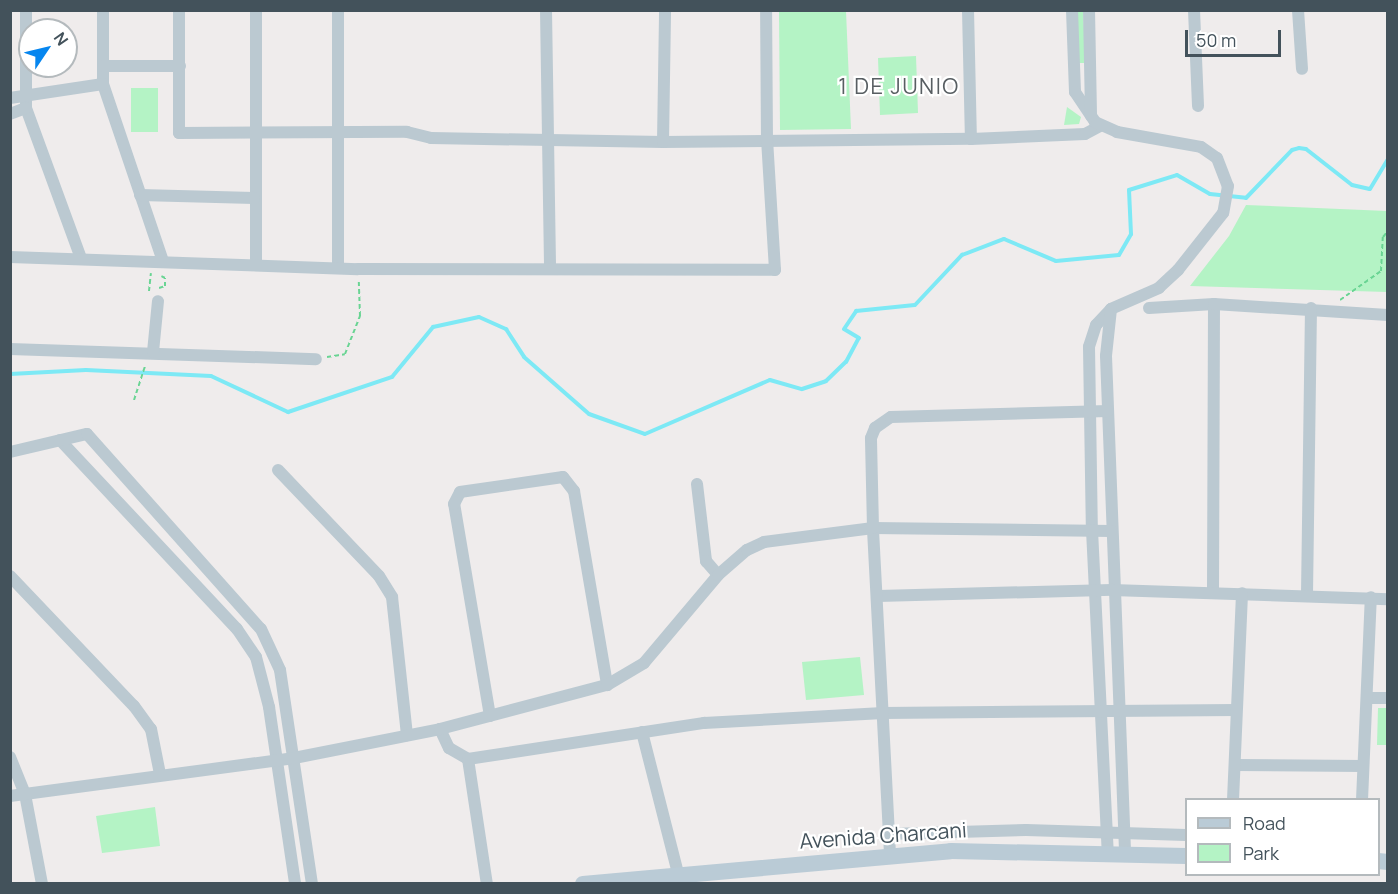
<!DOCTYPE html>
<html>
<head>
<meta charset="utf-8">
<style>
  body { margin:0 }
  #map { position:relative; width:1398px; height:894px; overflow:hidden; background:#efecec; font-family:Manrope,sans-serif }
  div>[style] { position:absolute }
  [style*='--x'] { left:calc(var(--x)*1px); top:calc(var(--y)*1px); width:calc(var(--w)*1px); rotate:calc(var(--a)*1deg) }
  .green>* { inset:0; background:#b4f3c5 }
  .stream>* { height:4px; margin:-2px; padding:0 2px; transform-origin:2px; border-radius:2px; background:#7de9f5 }
  .path>* { height:2px; margin-top:-1px; transform-origin:0; background:repeating-linear-gradient(90deg,#69d493 0 4.5px,transparent 0 7.5px) }
  .minor>* { height:12px; margin:-6px; padding:0 6px; transform-origin:6px; border-radius:6px; background:#bbc9d1 }
  .secondary>* { height:16px; margin:-8px; padding:0 8px; transform-origin:8px; border-radius:8px; background:#bacbd6 }
  span { translate:-50% -50%; white-space:nowrap; text-align:center; line-height:1.15; -webkit-text-stroke:4.5px #fff; paint-order:stroke }
  .street-label { font-size:21px; color:#43525b }
  .neighbourhood-label { font-size:22px; color:#585e62; letter-spacing:1.5px }
  .frame { position:absolute; inset:0; border:12px solid #43525b; pointer-events:none }
  .legend { position:absolute; left:1185px; top:798px; width:195px; height:78px; box-sizing:border-box; background:#fff; border:2px solid #b4babd; margin:0; padding:8px 10px; list-style:none; font-size:18px; color:#43525b }
  .legend li { display:flex; align-items:center; gap:12px; height:30px }
  .legend b { width:30px; border:2px solid #b4babd }
  .north { position:absolute; left:18px; top:18px; width:60px; height:60px; box-sizing:border-box; background:#fff; border:2px solid #b4babd; border-radius:50%; rotate:55deg; font-size:16px; font-weight:700; line-height:24px; text-align:center; color:#43525b }
  .north::after { content:''; display:block; margin:auto; width:21px; height:27px; background:#0686ef; clip-path:polygon(50% 0,100% 100%,50% 72%,0 100%) }
  .scale { position:absolute; left:1185px; top:30px; width:96px; height:27px; box-sizing:border-box; border:3px solid #43525b; border-top:0; padding-left:8px; font-size:18px; line-height:21px; white-space:nowrap; color:#43525b; -webkit-text-stroke:4px #fff; paint-order:stroke }
</style>
</head>
<body>
<div id="map">
  <div class="green">
    <div style="clip-path:polygon(779px 11px,846px 11px,851px 129px,780px 130px)"></div>
    <div style="clip-path:polygon(1077px 11px,1083px 11px,1086px 63px,1079px 63px)"></div>
    <div style="clip-path:polygon(916px 56px,918px 113px,880px 115px,878px 58px)"></div>
    <div style="clip-path:polygon(131px 88px,158px 88px,158px 132px,131px 132px)"></div>
    <div style="clip-path:polygon(1067px 107px,1081px 117px,1079px 124px,1064px 125px)"></div>
    <div style="clip-path:polygon(1246px 205px,1387px 211px,1387px 292px,1190px 286px,1229px 236px)"></div>
    <div style="clip-path:polygon(860px 657px,864px 695px,806px 700px,802px 662px)"></div>
    <div style="clip-path:polygon(1378px 708px,1387px 708px,1387px 745px,1377px 745px)"></div>
    <div style="clip-path:polygon(155px 807px,160px 846px,102px 853px,96px 816px)"></div>
  </div>
  <div class="stream">
    <div style="--x:10;--y:374;--w:76;--a:-3"></div>
    <div style="--x:86;--y:370;--w:125;--a:2.7"></div>
    <div style="--x:211;--y:376;--w:85;--a:25.1"></div>
    <div style="--x:288;--y:412;--w:110;--a:-18.6"></div>
    <div style="--x:392;--y:377;--w:65;--a:-50.6"></div>
    <div style="--x:433;--y:327;--w:47;--a:-12.3"></div>
    <div style="--x:479;--y:317;--w:30;--a:24"></div>
    <div style="--x:506;--y:329;--w:33;--a:57"></div>
    <div style="--x:524;--y:357;--w:86;--a:41.2"></div>
    <div style="--x:589;--y:414;--w:59;--a:19.7"></div>
    <div style="--x:645;--y:434;--w:136;--a:-23.4"></div>
    <div style="--x:770;--y:380;--w:33;--a:16"></div>
    <div style="--x:802;--y:389;--w:25;--a:-18"></div>
    <div style="--x:826;--y:381;--w:28;--a:-44"></div>
    <div style="--x:846;--y:362;--w:27;--a:-62"></div>
    <div style="--x:859;--y:338;--w:17;--a:-149"></div>
    <div style="--x:844;--y:329;--w:22;--a:-56"></div>
    <div style="--x:856;--y:311;--w:59;--a:-5.8"></div>
    <div style="--x:915;--y:305;--w:69;--a:-46.8"></div>
    <div style="--x:962;--y:255;--w:45;--a:-20.9"></div>
    <div style="--x:1004;--y:239;--w:56;--a:22.9"></div>
    <div style="--x:1056;--y:261;--w:63;--a:-5.4"></div>
    <div style="--x:1119;--y:255;--w:24;--a:-60"></div>
    <div style="--x:1131;--y:234;--w:44;--a:-92.6"></div>
    <div style="--x:1129;--y:190;--w:50;--a:-17.4"></div>
    <div style="--x:1177;--y:175;--w:38;--a:30"></div>
    <div style="--x:1210;--y:194;--w:36;--a:6"></div>
    <div style="--x:1246;--y:198;--w:66;--a:-46.2"></div>
    <div style="--x:1292;--y:150;--w:7;--a:-16"></div>
    <div style="--x:1299;--y:148;--w:7;--a:8"></div>
    <div style="--x:1306;--y:149;--w:58;--a:38"></div>
    <div style="--x:1352;--y:185;--w:18;--a:13"></div>
    <div style="--x:1370;--y:189;--w:35;--a:-59"></div>
  </div>
  <div class="path">
    <div style="--x:159;--y:288;--w:6;--a:-18"></div>
    <div style="--x:165;--y:286;--w:8;--a:-90"></div>
    <div style="--x:165;--y:278;--w:4;--a:-153"></div>
    <div style="--x:149;--y:291;--w:18;--a:-84"></div>
    <div style="--x:1340;--y:300;--w:50;--a:-35.3"></div>
    <div style="--x:1381;--y:271;--w:34;--a:-87"></div>
    <div style="--x:1383;--y:237;--w:8;--a:-50"></div>
    <div style="--x:327;--y:357;--w:18;--a:-9"></div>
    <div style="--x:345;--y:354;--w:41;--a:-68.5"></div>
    <div style="--x:360;--y:316;--w:34;--a:-92"></div>
    <div style="--x:134;--y:400;--w:36;--a:-72"></div>
  </div>
  <div class="minor">
    <div style="--x:26;--y:10;--w:98;--a:90"></div>
    <div style="--x:26;--y:108;--w:160;--a:69.9"></div>
    <div style="--x:103;--y:10;--w:74;--a:90"></div>
    <div style="--x:103;--y:84;--w:187;--a:71.3"></div>
    <div style="--x:179;--y:10;--w:123;--a:90"></div>
    <div style="--x:179;--y:133;--w:228;--a:-0.3"></div>
    <div style="--x:407;--y:132;--w:25;--a:14"></div>
    <div style="--x:431;--y:138;--w:232;--a:1"></div>
    <div style="--x:663;--y:142;--w:308;--a:-0.6"></div>
    <div style="--x:971;--y:139;--w:114;--a:-2.5"></div>
    <div style="--x:1085;--y:134;--w:17;--a:-28"></div>
    <div style="--x:256;--y:10;--w:254;--a:90"></div>
    <div style="--x:338;--y:10;--w:258;--a:90"></div>
    <div style="--x:546;--y:10;--w:258;--a:89.1"></div>
    <div style="--x:968;--y:10;--w:129;--a:88.7"></div>
    <div style="--x:1072;--y:10;--w:82;--a:87.9"></div>
    <div style="--x:1075;--y:92;--w:36;--a:56"></div>
    <div style="--x:1095;--y:122;--w:24;--a:24"></div>
    <div style="--x:1117;--y:132;--w:85;--a:10.1"></div>
    <div style="--x:1201;--y:147;--w:19;--a:35"></div>
    <div style="--x:1217;--y:158;--w:30;--a:69"></div>
    <div style="--x:1228;--y:186;--w:27;--a:100"></div>
    <div style="--x:1223;--y:213;--w:73;--a:128.3"></div>
    <div style="--x:1178;--y:270;--w:26;--a:137"></div>
    <div style="--x:1159;--y:288;--w:52;--a:156.4"></div>
    <div style="--x:1111;--y:309;--w:22;--a:133"></div>
    <div style="--x:1096;--y:325;--w:23;--a:108"></div>
    <div style="--x:1089;--y:347;--w:183;--a:89.1"></div>
    <div style="--x:1092;--y:530;--w:324;--a:87.2"></div>
    <div style="--x:1089;--y:10;--w:106;--a:88.9"></div>
    <div style="--x:1194;--y:10;--w:96;--a:87.6"></div>
    <div style="--x:1298;--y:10;--w:59;--a:86.1"></div>
    <div style="--x:104;--y:66;--w:76;--a:0"></div>
    <div style="--x:10;--y:98;--w:94;--a:-8.6"></div>
    <div style="--x:10;--y:114;--w:17;--a:-21"></div>
    <div style="--x:663;--y:142;--w:132;--a:-89.1"></div>
    <div style="--x:140;--y:195;--w:114;--a:1.5"></div>
    <div style="--x:10;--y:257;--w:348;--a:2"></div>
    <div style="--x:358;--y:269;--w:417;--a:0.1"></div>
    <div style="--x:775;--y:270;--w:129;--a:-93.5"></div>
    <div style="--x:767;--y:141;--w:131;--a:-90.4"></div>
    <div style="--x:1149;--y:308;--w:65;--a:-3.5"></div>
    <div style="--x:1111;--y:309;--w:47;--a:96.1"></div>
    <div style="--x:1106;--y:356;--w:499;--a:87.8"></div>
    <div style="--x:10;--y:349;--w:306;--a:1.9"></div>
    <div style="--x:153;--y:352;--w:51;--a:-84.4"></div>
    <div style="--x:60;--y:440;--w:259;--a:46.9"></div>
    <div style="--x:237;--y:629;--w:34;--a:56"></div>
    <div style="--x:256;--y:657;--w:52;--a:75.4"></div>
    <div style="--x:269;--y:707;--w:179;--a:81.6"></div>
    <div style="--x:10;--y:452;--w:79;--a:-13.2"></div>
    <div style="--x:87;--y:434;--w:261;--a:48.3"></div>
    <div style="--x:261;--y:629;--w:45;--a:65.1"></div>
    <div style="--x:280;--y:670;--w:216;--a:81.5"></div>
    <div style="--x:278;--y:470;--w:146;--a:46.4"></div>
    <div style="--x:379;--y:576;--w:25;--a:58"></div>
    <div style="--x:392;--y:597;--w:139;--a:83.8"></div>
    <div style="--x:697;--y:484;--w:78;--a:83.3"></div>
    <div style="--x:706;--y:561;--w:18;--a:49"></div>
    <div style="--x:10;--y:576;--w:180;--a:46.4"></div>
    <div style="--x:134;--y:706;--w:29;--a:54"></div>
    <div style="--x:151;--y:729;--w:46;--a:78.7"></div>
    <div style="--x:1213;--y:591;--w:287;--a:-89.8"></div>
    <div style="--x:1214;--y:304;--w:174;--a:3.6"></div>
    <div style="--x:1307;--y:594;--w:286;--a:-89.2"></div>
    <div style="--x:878;--y:596;--w:234;--a:-1.5"></div>
    <div style="--x:1112;--y:590;--w:276;--a:1.9"></div>
    <div style="--x:1368;--y:698;--w:20;--a:0"></div>
    <div style="--x:490;--y:716;--w:215;--a:-99.6"></div>
    <div style="--x:454;--y:504;--w:13;--a:-63"></div>
    <div style="--x:460;--y:492;--w:104;--a:-8.3"></div>
    <div style="--x:563;--y:477;--w:18;--a:52"></div>
    <div style="--x:574;--y:491;--w:197;--a:80.3"></div>
    <div style="--x:440;--y:729;--w:21;--a:65"></div>
    <div style="--x:449;--y:748;--w:22;--a:30"></div>
    <div style="--x:468;--y:759;--w:239;--a:-8.7"></div>
    <div style="--x:704;--y:723;--w:179;--a:-3.2"></div>
    <div style="--x:883;--y:713;--w:353;--a:-0.5"></div>
    <div style="--x:642;--y:732;--w:146;--a:75.7"></div>
    <div style="--x:10;--y:757;--w:40;--a:68"></div>
    <div style="--x:25;--y:794;--w:92;--a:79.3"></div>
    <div style="--x:468;--y:759;--w:126;--a:81.4"></div>
    <div style="--x:1236;--y:765;--w:127;--a:0.5"></div>
    <div style="--x:10;--y:796;--w:287;--a:-7.6"></div>
    <div style="--x:294;--y:758;--w:149;--a:-11.2"></div>
    <div style="--x:440;--y:729;--w:173;--a:-14.8"></div>
    <div style="--x:607;--y:685;--w:43;--a:-30.7"></div>
    <div style="--x:644;--y:663;--w:115;--a:-49.9"></div>
    <div style="--x:718;--y:575;--w:38;--a:-41"></div>
    <div style="--x:747;--y:550;--w:19;--a:-25"></div>
    <div style="--x:764;--y:542;--w:110;--a:-7.3"></div>
    <div style="--x:873;--y:528;--w:238;--a:0.7"></div>
    <div style="--x:1233;--y:800;--w:207;--a:-87.5"></div>
    <div style="--x:1362;--y:800;--w:203;--a:-87.5"></div>
    <div style="--x:889;--y:834;--w:137;--a:-1.7"></div>
    <div style="--x:1026;--y:830;--w:160;--a:1.8"></div>
    <div style="--x:890;--y:854;--w:326;--a:-93"></div>
    <div style="--x:873;--y:528;--w:90;--a:-91.3"></div>
    <div style="--x:871;--y:438;--w:11;--a:-68"></div>
    <div style="--x:875;--y:428;--w:19;--a:-35"></div>
    <div style="--x:891;--y:417;--w:217;--a:-1.6"></div>
  </div>
  <div class="secondary">
    <div style="--x:1378;--y:861;--w:10;--a:6"></div>
    <div style="--x:583;--y:884;--w:369;--a:-5.1"></div>
    <div style="--x:951;--y:851;--w:235;--a:1.2"></div>
  </div>
  <div class="street-label">
    <span style="left:883px;top:835px;rotate:-4deg">Avenida Charcani</span>
  </div>
  <div class="neighbourhood-label">
    <span style="left:899px;top:87px">1 DE JUNIO</span>
  </div>
  <div class="frame"></div>
  <ul class="legend">
  <li><b style="height:8px;background:#bacbd6"></b>Road</li>
  <li><b style="height:16px;background:#b4f3c5"></b>Park</li>
  </ul>
  <div class="north">N</div>
  <div class="scale">50 m</div>
</div>
</body>
</html>
